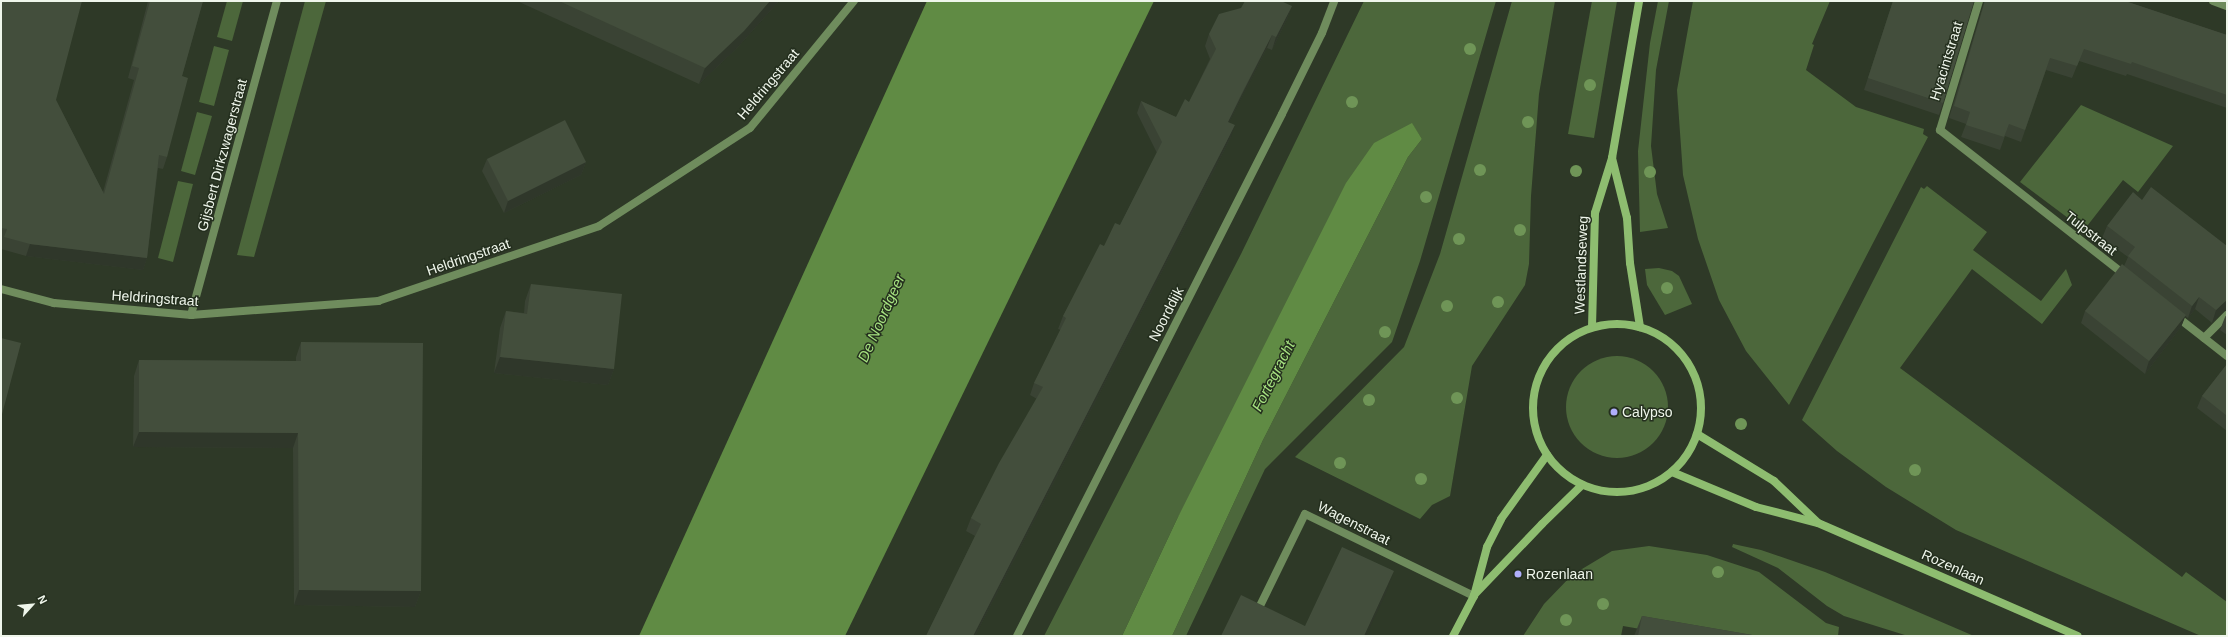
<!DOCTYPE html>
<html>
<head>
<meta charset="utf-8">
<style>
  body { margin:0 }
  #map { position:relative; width:2228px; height:637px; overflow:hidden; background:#2e3927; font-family:Arial,sans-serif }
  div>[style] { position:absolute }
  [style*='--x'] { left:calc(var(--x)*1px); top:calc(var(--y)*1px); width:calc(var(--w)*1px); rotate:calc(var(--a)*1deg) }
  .green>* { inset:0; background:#4c673b }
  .round { border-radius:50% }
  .water>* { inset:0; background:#608b44 }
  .street>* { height:8px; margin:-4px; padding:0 4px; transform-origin:4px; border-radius:4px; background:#6f8c5d }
  .secondary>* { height:8px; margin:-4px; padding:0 4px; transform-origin:4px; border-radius:4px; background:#8ebd70 }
  .secondary>.ring { margin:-4px; padding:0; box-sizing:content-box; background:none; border:8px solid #8ebd70; border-radius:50% }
  .trees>* { width:12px; height:12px; margin:-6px; border-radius:50%; background:#6f9557 }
  .wall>* { inset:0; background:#3a4334 }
  .shaded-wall>* { inset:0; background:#2f372a }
  .building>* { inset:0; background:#434e3c }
  .dots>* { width:11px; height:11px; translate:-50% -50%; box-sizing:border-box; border:2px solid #242f1e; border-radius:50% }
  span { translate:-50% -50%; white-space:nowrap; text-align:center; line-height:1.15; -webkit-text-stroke:3px #242f1e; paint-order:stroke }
  .street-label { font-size:14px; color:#eff6eb }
  .poi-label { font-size:14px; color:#eff6eb }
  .left { translate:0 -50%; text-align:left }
  .water-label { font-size:15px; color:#a7e381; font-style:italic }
  .frame { position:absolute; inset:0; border:2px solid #eff6eb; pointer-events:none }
  .north { position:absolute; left:12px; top:585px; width:40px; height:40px; -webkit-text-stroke:3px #242f1e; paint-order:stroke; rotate:63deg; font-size:11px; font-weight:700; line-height:16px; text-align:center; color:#eff6eb }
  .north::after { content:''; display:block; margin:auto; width:14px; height:18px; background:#eff6eb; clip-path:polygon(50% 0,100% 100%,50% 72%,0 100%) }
</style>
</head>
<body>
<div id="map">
  <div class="green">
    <div style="clip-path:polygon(227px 1px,243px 1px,232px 41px,217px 37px)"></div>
    <div style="clip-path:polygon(305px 1px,326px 1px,254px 257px,237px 255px)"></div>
    <div style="clip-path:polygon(1364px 1px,1496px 1px,1420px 261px,1392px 342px,1265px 469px,1186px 636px,1172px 636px,1263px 440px,1408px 157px,1422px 139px,1412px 124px,1177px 519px,1122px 636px,1044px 636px,1241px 254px)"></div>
    <div style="clip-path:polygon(1512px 1px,1555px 1px,1539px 94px,1531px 196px,1529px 264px,1525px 285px,1472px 366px,1450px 496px,1432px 505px,1420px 519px,1295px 457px,1404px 347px,1440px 254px)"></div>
    <div style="clip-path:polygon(1592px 1px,1617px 1px,1594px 138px,1568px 134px)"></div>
    <div style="clip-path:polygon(1658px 1px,1669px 1px,1656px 70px,1651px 146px,1657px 194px,1668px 228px,1640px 232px,1638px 151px,1650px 43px)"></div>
    <div style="clip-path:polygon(1693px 1px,1830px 1px,1812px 44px,1814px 45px,1806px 70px,1856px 107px,1924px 129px,1923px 134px,1928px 137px,1789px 405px,1746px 351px,1719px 300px,1698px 239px,1683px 175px,1677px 90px)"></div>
    <div style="clip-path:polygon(214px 46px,229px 50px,214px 106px,199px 102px)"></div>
    <div style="clip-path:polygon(2081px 105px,2173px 146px,2138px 192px,2123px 180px,2084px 230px,2020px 182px)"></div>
    <div style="clip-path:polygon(197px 112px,212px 116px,195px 175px,181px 171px)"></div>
    <div style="clip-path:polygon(178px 181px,193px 184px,173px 262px,158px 258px)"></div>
    <div style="clip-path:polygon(1927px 186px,1987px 232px,1973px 250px,2041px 301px,2066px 269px,2072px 285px,2042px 324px,1972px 269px,1900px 368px,2182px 577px,2186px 572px,2227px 602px,2227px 636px,2201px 636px,1956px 530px,1886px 487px,1837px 451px,1802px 420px,1921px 187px,1924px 189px)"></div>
    <div style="clip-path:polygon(1659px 268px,1672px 271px,1679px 276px,1692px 304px,1665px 315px,1647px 285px,1645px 269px)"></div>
    <div class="round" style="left:1566px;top:356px;width:102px;height:102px"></div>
    <div style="clip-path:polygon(1733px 544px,1761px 550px,1825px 572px,1974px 636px,1908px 636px,1844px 616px,1827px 606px,1778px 568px,1732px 547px)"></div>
    <div style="clip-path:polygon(1649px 546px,1707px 555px,1759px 572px,1826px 623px,1839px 627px,1838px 636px,1681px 636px,1623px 626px,1621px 636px,1523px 636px,1544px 604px,1572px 575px,1612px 551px)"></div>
  </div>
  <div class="water">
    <div style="clip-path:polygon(927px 1px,1154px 1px,845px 636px,639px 636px)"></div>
    <div style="clip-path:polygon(1412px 123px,1422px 139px,1408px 157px,1263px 440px,1172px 636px,1122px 636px,1177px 519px,1346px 183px,1374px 143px)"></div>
  </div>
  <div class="street">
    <div style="--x:1979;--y:1;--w:135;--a:106.8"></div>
    <div style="--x:1940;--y:130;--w:236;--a:38.1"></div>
    <div style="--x:2213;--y:1;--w:15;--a:20"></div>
    <div style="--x:1;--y:289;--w:55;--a:14.8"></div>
    <div style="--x:54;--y:303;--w:138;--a:5"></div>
    <div style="--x:191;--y:315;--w:188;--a:-4.3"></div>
    <div style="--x:378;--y:301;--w:233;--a:-18.7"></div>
    <div style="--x:599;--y:226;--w:180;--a:-33"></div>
    <div style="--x:750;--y:128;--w:164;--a:-50.7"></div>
    <div style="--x:191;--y:315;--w:326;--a:-74.7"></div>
    <div style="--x:2176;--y:316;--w:65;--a:38.1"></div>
    <div style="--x:2204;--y:338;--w:33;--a:-45"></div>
    <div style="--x:1256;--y:614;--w:111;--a:-63.9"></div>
    <div style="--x:1305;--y:514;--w:188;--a:25.9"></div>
    <div style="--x:1017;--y:636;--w:585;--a:-63.08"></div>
    <div style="--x:1282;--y:114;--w:90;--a:-63.7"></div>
    <div style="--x:1322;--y:33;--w:34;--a:-69"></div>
  </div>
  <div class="secondary">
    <div style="--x:1612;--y:158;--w:62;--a:76"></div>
    <div style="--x:1627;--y:218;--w:45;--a:86.2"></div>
    <div style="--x:1630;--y:263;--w:65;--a:81.1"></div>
    <div class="ring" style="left:1533px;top:324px;width:160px;height:160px"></div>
    <div style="--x:1592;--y:327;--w:114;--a:-88.5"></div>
    <div style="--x:1595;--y:213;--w:58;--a:-72.8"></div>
    <div style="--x:1612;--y:158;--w:159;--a:-80.2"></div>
    <div style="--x:1697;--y:434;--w:90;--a:31.4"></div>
    <div style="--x:1774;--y:481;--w:59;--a:43.6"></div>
    <div style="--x:1672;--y:472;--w:91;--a:22.6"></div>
    <div style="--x:1756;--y:507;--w:64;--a:14.5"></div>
    <div style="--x:1818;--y:523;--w:283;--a:23.5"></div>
    <div style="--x:1474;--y:595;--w:98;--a:-46.2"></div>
    <div style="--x:1542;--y:524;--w:56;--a:-44.3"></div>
    <div style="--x:1453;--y:636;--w:45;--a:-62.3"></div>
    <div style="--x:1474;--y:596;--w:51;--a:-75.1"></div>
    <div style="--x:1487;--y:547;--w:31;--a:-63"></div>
    <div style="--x:1501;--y:519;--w:79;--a:-54.3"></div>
  </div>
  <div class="trees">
    <div style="left:1470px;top:49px"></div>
    <div style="left:1590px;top:85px"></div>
    <div style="left:1352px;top:102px"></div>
    <div style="left:1528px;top:122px"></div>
    <div style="left:1480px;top:170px"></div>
    <div style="left:1576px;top:171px"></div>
    <div style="left:1650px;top:172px"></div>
    <div style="left:1426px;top:197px"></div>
    <div style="left:1520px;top:230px"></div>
    <div style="left:1459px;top:239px"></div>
    <div style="left:1667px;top:288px"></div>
    <div style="left:1498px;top:302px"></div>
    <div style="left:1447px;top:306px"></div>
    <div style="left:1385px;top:332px"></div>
    <div style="left:1457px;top:398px"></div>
    <div style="left:1369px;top:400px"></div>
    <div style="left:1741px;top:424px"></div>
    <div style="left:1340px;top:463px"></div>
    <div style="left:1915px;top:470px"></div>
    <div style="left:1421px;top:479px"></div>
    <div style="left:1718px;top:572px"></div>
    <div style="left:1603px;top:604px"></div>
    <div style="left:1566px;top:620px"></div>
  </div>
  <div class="wall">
    <div style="clip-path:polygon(1px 1px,56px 100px,103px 192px,134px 80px,128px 78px,148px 1px,203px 1px,182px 76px,167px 157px,163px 169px,158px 168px,147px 258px,143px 270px,26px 256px,1px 249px,2px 241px,1px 241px)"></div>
    <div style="clip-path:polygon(517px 1px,779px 1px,738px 47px,699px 84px)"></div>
    <div style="clip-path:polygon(1893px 1px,1974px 1px,1943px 103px,1939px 115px,1864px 90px)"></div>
    <div style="clip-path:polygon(1984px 1px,2125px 1px,2227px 35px,2227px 108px,2127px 74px,2126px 76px,2079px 61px,2072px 78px,2046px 70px,2021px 142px,2005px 136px,2000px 150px,1961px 137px,1966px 124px,1949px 118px,1984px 3px)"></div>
    <div style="clip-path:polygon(1292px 6px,1287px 19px,1272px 50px,1267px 48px,1229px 122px,1231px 137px,975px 636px,926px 636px,975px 536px,966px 531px,971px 518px,1037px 399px,1030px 395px,1034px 383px,1061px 330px,1058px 329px,1063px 316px,1104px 246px,1120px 225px,1157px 153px,1137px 113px,1141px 101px,1176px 117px,1189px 102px,1210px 59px,1205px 46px,1209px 34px)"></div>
    <div style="clip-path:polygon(487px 159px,586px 162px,581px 175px,504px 213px,482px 171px)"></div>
    <div style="clip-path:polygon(2107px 226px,2227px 311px,2223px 311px,2212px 323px,2195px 309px,2188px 318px,2185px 316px,2181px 327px,2145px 374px,2081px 323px,2085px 311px,2124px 266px,2128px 257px,2102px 238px)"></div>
    <div style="clip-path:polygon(531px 284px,614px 369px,608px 385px,494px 373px,500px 328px,506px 311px,524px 313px,525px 301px)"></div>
    <div style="clip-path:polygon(2227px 315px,2227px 335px,2220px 330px,2225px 317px)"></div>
    <div style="clip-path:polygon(301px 342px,421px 591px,415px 607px,294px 605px,293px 448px,133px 447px,134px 376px,139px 360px,296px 361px,296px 357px)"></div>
    <div style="clip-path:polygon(2227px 364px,2227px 431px,2197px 408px,2202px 396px)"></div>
    <div style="clip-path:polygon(1642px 616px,1758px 636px,1634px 636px)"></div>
  </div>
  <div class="shaded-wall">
    <div style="clip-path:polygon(770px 1px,779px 1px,738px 47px,699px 84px,705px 68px)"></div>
    <div style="clip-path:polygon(1292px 6px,1287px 19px,1272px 50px,1276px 37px)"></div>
    <div style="clip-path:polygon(1272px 35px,1267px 48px,1223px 134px,1228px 122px)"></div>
    <div style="clip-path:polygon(1235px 125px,1231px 137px,975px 636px,973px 636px)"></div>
    <div style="clip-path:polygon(586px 162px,581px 175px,504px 213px,508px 201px)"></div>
    <div style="clip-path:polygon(30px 244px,147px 258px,143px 270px,26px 256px)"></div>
    <div style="clip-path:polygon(2199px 297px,2195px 309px,2188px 318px,2192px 306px)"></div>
    <div style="clip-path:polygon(2227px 300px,2227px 311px,2223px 311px,2212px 323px,2216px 310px)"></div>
    <div style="clip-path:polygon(2186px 315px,2181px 327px,2145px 374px,2149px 361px)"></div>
    <div style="clip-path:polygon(500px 357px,614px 369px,608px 385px,494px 373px)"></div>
    <div style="clip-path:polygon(139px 432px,298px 433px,293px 448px,133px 447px)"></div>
    <div style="clip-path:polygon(1394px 571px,1386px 593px,1366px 636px,1364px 636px)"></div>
    <div style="clip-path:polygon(299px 590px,421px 591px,415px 607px,294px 605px)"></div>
  </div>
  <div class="building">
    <div style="clip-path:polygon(1px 1px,82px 1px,56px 100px,104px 194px,139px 68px,132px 66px,150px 1px,203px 1px,182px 76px,188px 78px,167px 157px,159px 155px,147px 258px,30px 244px,4px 237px,7px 229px,1px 228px)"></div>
    <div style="clip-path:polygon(559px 1px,770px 1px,744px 31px,705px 68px)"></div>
    <div style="clip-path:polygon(1245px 1px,1281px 1px,1292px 6px,1276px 37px,1272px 35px,1242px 93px,1228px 122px,1235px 125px,973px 636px,926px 636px,981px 524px,971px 518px,999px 463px,1043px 387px,1034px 383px,1066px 318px,1063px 316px,1100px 244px,1104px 246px,1115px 223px,1120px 225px,1162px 142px,1141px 101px,1176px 117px,1185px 99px,1189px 102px,1216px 49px,1209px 34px,1219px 14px,1241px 8px)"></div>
    <div style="clip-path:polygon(1893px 1px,1974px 1px,1943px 103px,1868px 78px)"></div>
    <div style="clip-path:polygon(1985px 1px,2125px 1px,2227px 35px,2227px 95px,2132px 62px,2131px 64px,2084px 49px,2077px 66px,2050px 58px,2025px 130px,2009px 124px,2004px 137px,1966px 125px,1970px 112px,1954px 106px)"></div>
    <div style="clip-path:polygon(565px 120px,586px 162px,508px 201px,487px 159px)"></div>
    <div style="clip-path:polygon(2151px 187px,2227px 246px,2227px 300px,2216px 310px,2199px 297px,2192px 306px,2128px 256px,2135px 247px,2107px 226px,2133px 192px,2142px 200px)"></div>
    <div style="clip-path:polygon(2122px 264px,2186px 315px,2149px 361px,2085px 311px)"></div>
    <div style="clip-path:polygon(531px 284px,622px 294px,614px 369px,500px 357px,506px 311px,527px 314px)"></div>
    <div style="clip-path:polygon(2227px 315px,2227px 319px,2225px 317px)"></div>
    <div style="clip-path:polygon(1px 338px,21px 343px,1px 418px)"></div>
    <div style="clip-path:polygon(301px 342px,423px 343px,421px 591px,299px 590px,298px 433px,139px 432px,139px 360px,301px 361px)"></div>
    <div style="clip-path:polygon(2227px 364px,2227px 416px,2202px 396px)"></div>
    <div style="clip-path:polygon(1342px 547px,1394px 571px,1364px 636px,1221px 636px,1241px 595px,1305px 626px)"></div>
    <div style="clip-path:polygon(1642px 616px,1758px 636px,1638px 636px)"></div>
  </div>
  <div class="dots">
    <div style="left:1614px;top:412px;background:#afaefa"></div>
    <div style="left:1518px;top:574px;background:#afaefa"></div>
  </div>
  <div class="street-label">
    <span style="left:1946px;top:61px;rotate:-73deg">Hyacintstraat</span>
    <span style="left:768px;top:84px;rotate:-50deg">Heldringstraat</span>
    <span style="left:222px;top:155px;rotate:-75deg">Gijsbert Dirkzwagerstraat</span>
    <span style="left:2091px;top:233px;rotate:38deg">Tulpstraat</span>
    <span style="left:468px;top:257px;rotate:-19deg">Heldringstraat</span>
    <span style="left:1581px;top:265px;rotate:-88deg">Westlandseweg</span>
    <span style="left:155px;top:298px;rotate:4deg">Heldringstraat</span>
    <span style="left:1166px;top:314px;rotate:-63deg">Noorddijk</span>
    <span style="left:1354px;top:523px;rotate:27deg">Wagenstraat</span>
    <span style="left:1953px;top:567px;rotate:24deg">Rozenlaan</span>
  </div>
  <div class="poi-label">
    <span class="left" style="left:1622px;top:412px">Calypso</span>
    <span class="left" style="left:1526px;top:574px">Rozenlaan</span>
  </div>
  <div class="water-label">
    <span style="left:881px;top:318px;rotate:-66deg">De Noordgeer</span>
    <span style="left:1273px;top:376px;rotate:-63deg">Fortegracht</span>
  </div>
  <div class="frame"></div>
  <div class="north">N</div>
</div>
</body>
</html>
